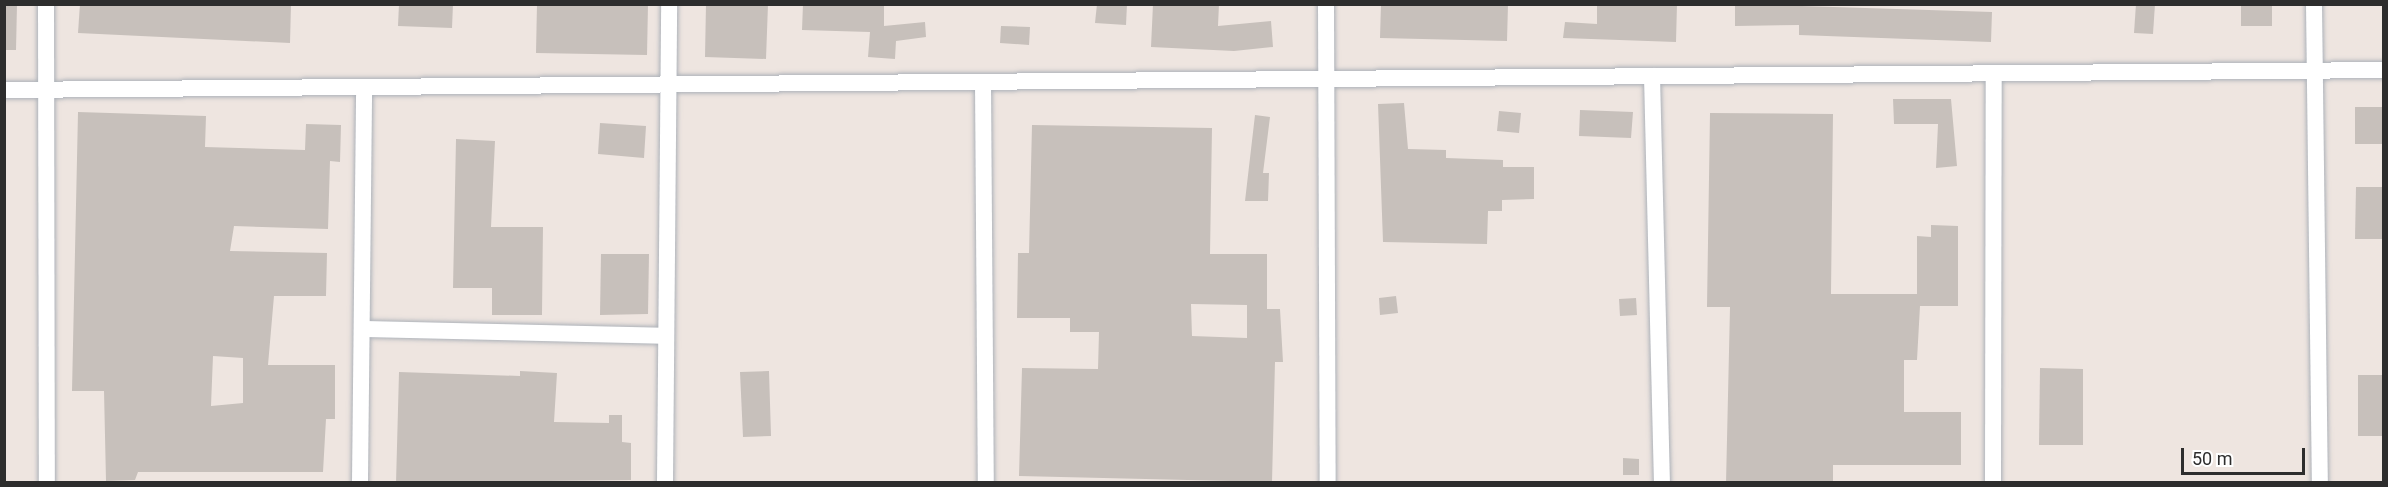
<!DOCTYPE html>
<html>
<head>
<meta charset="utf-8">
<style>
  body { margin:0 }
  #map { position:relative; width:2388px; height:487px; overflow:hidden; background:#eee5e0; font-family:Roboto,sans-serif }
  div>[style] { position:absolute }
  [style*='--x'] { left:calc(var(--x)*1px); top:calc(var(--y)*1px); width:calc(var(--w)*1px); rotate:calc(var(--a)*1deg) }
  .building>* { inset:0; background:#c7c0bb }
  .roads { filter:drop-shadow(0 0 2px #adb2b9) drop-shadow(0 0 2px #adb2b9) }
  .minor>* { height:16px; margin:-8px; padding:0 8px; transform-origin:8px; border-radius:8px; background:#fff }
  span { translate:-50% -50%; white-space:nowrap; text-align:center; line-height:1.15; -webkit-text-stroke:5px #fff; paint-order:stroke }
  .frame { position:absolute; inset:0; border:6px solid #2d2d2d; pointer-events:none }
  .scale { position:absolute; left:2181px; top:448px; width:124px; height:27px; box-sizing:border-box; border:3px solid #2d2d2d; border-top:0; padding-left:8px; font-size:18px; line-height:21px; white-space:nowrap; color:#2d2d2d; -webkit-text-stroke:4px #fff; paint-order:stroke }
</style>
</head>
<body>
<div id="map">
  <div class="building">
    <div style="clip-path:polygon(4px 4px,17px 4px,16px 50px,4px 50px)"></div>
    <div style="clip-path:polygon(80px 4px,291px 4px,290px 43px,78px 33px)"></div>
    <div style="clip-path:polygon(399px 4px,453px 4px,452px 28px,398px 26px)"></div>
    <div style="clip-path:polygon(537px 4px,648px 4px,647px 55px,536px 53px)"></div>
    <div style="clip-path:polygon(706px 4px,768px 4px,766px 59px,705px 57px)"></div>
    <div style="clip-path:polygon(803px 4px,884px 4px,884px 26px,925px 22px,926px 37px,896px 41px,895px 59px,868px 57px,870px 32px,802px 30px)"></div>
    <div style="clip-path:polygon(1097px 4px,1127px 4px,1126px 25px,1095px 23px)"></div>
    <div style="clip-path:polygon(1153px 4px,1219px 4px,1218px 26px,1271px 21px,1273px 47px,1234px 51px,1151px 47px)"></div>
    <div style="clip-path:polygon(1381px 4px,1508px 4px,1507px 41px,1380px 38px)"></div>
    <div style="clip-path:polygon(1597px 4px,1677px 4px,1676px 42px,1563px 38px,1565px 22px,1597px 24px)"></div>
    <div style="clip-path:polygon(1735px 4px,1992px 12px,1991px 42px,1799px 35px,1799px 25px,1735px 26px)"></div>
    <div style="clip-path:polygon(2136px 4px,2155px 4px,2153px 34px,2134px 33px)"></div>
    <div style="clip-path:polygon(2241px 4px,2272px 4px,2272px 26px,2241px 26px)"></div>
    <div style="clip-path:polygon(1001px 26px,1030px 27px,1029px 45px,1000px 43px)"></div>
    <div style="clip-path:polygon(1893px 99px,1951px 99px,1957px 166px,1936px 168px,1938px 124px,1894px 124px)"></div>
    <div style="clip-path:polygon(1404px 103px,1408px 149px,1446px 150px,1446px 158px,1503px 160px,1503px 167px,1534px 167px,1534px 199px,1502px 200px,1502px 211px,1488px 211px,1487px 244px,1383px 242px,1378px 104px)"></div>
    <div style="clip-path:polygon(2355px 107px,2384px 107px,2384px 144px,2355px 144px)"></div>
    <div style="clip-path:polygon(1580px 110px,1633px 112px,1631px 138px,1579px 136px)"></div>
    <div style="clip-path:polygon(1499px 111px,1521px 113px,1519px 133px,1497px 131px)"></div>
    <div style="clip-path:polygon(evenodd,78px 112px,206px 116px,205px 147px,305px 150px,306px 124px,341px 125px,340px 162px,330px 161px,328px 229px,234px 226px,230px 251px,327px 253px,326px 296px,274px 296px,268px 365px,335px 365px,335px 419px,326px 419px,323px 472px,138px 472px,135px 480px,106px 481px,104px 391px,72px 391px,78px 112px,213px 356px,243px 358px,243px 403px,211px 406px,213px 356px)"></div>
    <div style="clip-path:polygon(1710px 113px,1833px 114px,1831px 294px,1917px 294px,1917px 236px,1931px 237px,1931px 225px,1958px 226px,1958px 306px,1920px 306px,1917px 360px,1904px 360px,1904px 412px,1961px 412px,1961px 465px,1833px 465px,1833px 483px,1726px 483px,1730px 307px,1707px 307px)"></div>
    <div style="clip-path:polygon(1255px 115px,1270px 117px,1263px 173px,1269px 173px,1268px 201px,1245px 201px)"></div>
    <div style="clip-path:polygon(600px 123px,646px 126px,644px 158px,598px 154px)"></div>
    <div style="clip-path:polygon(evenodd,1032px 125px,1212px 128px,1210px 254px,1267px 254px,1267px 309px,1280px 309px,1283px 362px,1275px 362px,1272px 482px,1019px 476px,1022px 368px,1098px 369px,1099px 332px,1070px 332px,1070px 318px,1017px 318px,1018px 253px,1029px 253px,1032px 125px,1191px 304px,1247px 305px,1247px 338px,1192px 336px,1191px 304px)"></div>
    <div style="clip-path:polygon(456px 139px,495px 141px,491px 227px,543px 227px,542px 315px,492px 315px,492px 288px,453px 288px)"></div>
    <div style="clip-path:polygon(2356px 187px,2384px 187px,2384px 239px,2355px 239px)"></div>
    <div style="clip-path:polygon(601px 254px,649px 254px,648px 314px,600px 315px)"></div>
    <div style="clip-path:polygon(1396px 296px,1398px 313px,1380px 315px,1379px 298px)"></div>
    <div style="clip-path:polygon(1636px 298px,1637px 315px,1620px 316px,1619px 299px)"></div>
    <div style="clip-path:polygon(2040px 368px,2083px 369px,2083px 445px,2039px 445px)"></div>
    <div style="clip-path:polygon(520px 371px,557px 373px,554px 422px,609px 423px,609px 415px,622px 415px,622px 442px,631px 443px,631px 480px,396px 483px,399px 372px,520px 376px)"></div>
    <div style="clip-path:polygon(769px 371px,771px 436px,743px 437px,740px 372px)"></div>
    <div style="clip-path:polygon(2358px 375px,2384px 375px,2384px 436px,2358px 436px)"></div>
    <div style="clip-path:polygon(1623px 458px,1639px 459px,1639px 475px,1623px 475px)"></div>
  </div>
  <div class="roads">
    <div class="minor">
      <div style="--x:46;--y:4;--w:478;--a:89.9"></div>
      <div style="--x:1326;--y:4;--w:478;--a:89.8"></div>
      <div style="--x:2314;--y:4;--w:478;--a:89.3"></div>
      <div style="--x:1652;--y:76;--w:406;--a:88.6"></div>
      <div style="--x:983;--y:82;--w:400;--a:89.6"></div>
      <div style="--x:4;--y:90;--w:2380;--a:-0.48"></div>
      <div style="--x:362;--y:329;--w:304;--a:1.3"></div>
      <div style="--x:360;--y:482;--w:395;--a:-89.4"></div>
      <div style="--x:665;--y:482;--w:478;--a:-89.5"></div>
      <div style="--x:1993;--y:482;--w:408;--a:-89.9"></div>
    </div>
  </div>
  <div class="frame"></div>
  <div class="scale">50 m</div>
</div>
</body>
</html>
